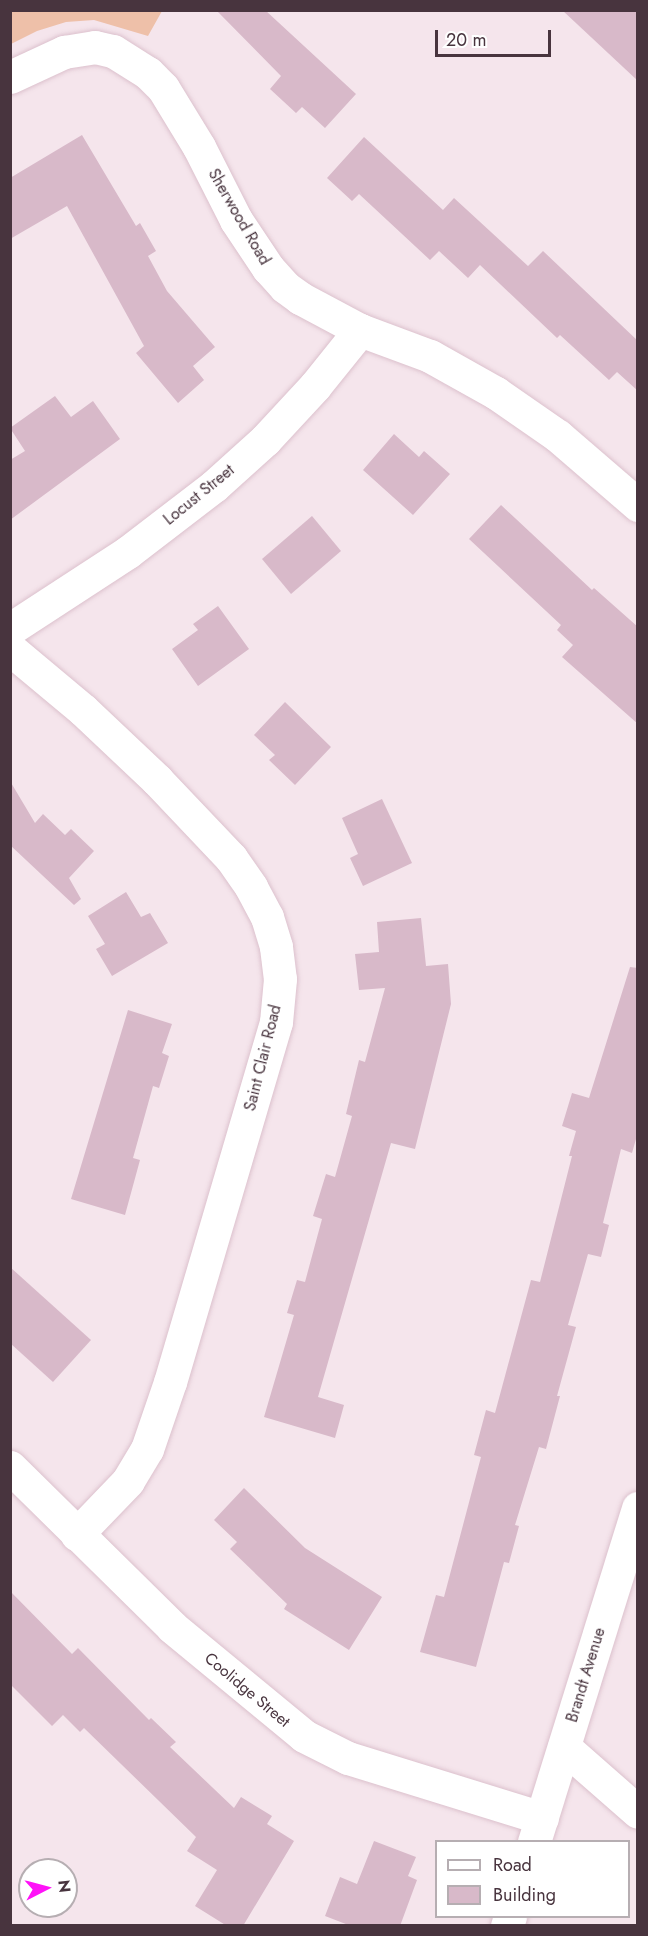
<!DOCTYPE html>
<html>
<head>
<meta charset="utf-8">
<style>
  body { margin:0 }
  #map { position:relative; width:648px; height:1936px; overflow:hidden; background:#f5e5ec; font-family:Jost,sans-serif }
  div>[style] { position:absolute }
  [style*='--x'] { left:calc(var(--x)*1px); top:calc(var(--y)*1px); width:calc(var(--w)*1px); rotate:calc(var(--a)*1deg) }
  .green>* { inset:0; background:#eec0a9 }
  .building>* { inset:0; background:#d8b9c9 }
  .roads { filter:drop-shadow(0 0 2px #dcc1cd) drop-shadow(0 0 2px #dcc1cd) }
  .minor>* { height:33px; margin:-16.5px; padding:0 16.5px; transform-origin:16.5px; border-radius:16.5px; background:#fff }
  span { translate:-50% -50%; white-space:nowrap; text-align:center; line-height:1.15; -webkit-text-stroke:6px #fff; paint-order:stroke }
  .street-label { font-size:16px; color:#48343e }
  .frame { position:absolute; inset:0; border:12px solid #48343e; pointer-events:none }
  .legend { position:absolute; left:435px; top:1840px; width:195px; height:78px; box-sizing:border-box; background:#fff; border:2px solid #b6aeb2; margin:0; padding:8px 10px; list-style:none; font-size:18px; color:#48343e }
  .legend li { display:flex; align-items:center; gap:12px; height:30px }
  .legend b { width:30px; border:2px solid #b6aeb2 }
  .north { position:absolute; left:18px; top:1858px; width:60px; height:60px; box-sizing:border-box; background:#fff; border:2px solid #b6aeb2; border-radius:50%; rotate:84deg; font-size:16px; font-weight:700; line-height:24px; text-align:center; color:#48343e }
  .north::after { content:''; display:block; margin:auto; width:21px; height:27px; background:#ff12f8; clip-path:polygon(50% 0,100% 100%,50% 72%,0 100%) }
  .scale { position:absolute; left:435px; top:30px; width:116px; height:27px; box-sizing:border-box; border:3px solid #48343e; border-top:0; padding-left:8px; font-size:18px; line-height:21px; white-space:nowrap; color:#48343e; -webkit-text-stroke:4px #fff; paint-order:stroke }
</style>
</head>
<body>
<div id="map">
  <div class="green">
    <div style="clip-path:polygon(11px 10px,162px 10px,162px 11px,148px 36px,94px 20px,66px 22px,37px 31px,11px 44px)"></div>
  </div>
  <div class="building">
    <div style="clip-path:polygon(216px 10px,265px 10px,356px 94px,325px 128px,302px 107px,296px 113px,270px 89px,281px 76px)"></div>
    <div style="clip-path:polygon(562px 10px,638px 10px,638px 81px)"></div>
    <div style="clip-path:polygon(82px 135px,136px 226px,140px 223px,156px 251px,148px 256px,167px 291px,215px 347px,193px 366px,204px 380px,178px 403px,136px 353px,144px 346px,67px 206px,10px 239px,10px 178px)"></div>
    <div style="clip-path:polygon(364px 137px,443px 210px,454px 198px,528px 266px,543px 251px,638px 341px,638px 391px,617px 372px,609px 380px,560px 335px,557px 338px,480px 265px,468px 278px,439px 251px,430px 260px,359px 194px,352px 201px,327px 178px)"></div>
    <div style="clip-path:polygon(55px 396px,71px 417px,93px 401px,120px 439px,10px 520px,10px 460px,25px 451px,10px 428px)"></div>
    <div style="clip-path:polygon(394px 434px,419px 457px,424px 451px,450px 474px,413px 515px,363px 470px)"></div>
    <div style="clip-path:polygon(501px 505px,592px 590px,594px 588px,638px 627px,638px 724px,562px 657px,573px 645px,557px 630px,561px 625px,469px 539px)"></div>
    <div style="clip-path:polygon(312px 516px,341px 551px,291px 594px,262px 559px)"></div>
    <div style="clip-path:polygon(218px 606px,249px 649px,198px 686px,172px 649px,198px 630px,193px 624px)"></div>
    <div style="clip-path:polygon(285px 702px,331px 747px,295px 785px,269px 760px,275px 755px,254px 735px)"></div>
    <div style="clip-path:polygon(10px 781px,35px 823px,43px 814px,65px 835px,71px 829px,94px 851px,69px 878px,81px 899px,74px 905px,10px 845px)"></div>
    <div style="clip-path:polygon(382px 799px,412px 863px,363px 886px,350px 858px,358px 854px,342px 818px)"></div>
    <div style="clip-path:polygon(126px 892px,141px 917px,150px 913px,168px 943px,112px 976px,96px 949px,105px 944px,88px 916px)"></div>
    <div style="clip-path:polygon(421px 918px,426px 966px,448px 964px,451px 1004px,415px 1149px,391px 1143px,318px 1397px,344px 1405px,335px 1438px,264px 1417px,294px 1315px,287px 1313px,297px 1280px,305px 1282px,322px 1219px,313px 1216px,326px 1174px,335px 1177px,352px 1116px,346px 1114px,359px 1060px,365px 1062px,385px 988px,359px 990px,355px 954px,379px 952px,377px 922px)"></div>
    <div style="clip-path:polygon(630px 967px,638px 968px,638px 1132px,632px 1153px,621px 1149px,603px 1223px,609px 1225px,601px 1257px,588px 1254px,568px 1325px,576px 1327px,557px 1396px,560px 1396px,546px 1449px,539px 1447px,515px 1525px,519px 1526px,509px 1563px,504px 1562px,476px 1667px,420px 1652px,436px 1595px,444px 1597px,481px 1457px,474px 1455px,486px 1410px,495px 1413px,531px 1280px,540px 1282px,572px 1156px,569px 1156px,576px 1131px,562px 1126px,572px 1093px,589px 1098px)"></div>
    <div style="clip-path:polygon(128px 1010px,172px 1024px,162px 1053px,169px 1056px,159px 1088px,153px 1086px,133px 1158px,140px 1160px,125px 1215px,71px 1199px)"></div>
    <div style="clip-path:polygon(10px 1267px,91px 1340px,53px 1382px,10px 1343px)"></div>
    <div style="clip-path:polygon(244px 1488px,305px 1548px,382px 1597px,349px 1650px,284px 1609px,287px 1604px,230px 1549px,237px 1542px,214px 1520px)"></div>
    <div style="clip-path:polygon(10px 1591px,72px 1654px,78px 1648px,149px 1720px,151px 1718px,176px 1742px,170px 1747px,234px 1808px,241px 1797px,272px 1816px,267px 1824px,294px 1841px,243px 1926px,227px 1926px,195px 1906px,217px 1870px,187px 1851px,196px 1837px,84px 1728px,80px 1732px,63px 1715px,52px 1726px,10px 1684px)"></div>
    <div style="clip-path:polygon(374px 1841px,416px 1857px,408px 1876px,417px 1880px,400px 1926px,351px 1926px,325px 1916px,340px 1877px,357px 1884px)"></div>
  </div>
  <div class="roads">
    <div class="minor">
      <div style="--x:10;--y:77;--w:60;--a:-24.8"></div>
      <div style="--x:64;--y:52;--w:31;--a:-9"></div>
      <div style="--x:95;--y:47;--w:18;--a:13"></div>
      <div style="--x:113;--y:51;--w:41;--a:32.2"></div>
      <div style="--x:148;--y:73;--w:21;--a:45"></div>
      <div style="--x:163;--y:88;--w:69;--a:58.6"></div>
      <div style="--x:199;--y:147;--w:82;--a:63.1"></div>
      <div style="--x:236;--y:220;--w:58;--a:56.3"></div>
      <div style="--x:268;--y:268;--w:25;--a:48"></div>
      <div style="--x:285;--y:287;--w:19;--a:36"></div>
      <div style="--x:300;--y:298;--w:68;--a:28.1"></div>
      <div style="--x:360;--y:330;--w:75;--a:20.4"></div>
      <div style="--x:430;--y:356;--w:76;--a:29.3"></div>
      <div style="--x:496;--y:393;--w:75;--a:34.7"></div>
      <div style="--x:558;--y:436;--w:106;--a:40.8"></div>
      <div style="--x:10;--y:629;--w:141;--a:-33.1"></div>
      <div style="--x:128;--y:552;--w:108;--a:-37.5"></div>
      <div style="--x:214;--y:486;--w:69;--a:-42"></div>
      <div style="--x:265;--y:440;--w:74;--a:-47.2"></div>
      <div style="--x:315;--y:386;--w:72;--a:-51.2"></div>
      <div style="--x:10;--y:649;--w:95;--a:39.9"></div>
      <div style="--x:83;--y:710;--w:102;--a:43.4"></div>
      <div style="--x:157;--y:780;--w:108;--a:46.5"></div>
      <div style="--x:231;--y:858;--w:35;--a:55"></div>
      <div style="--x:251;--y:887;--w:34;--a:62"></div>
      <div style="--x:267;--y:917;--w:31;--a:73"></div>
      <div style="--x:276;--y:947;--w:32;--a:83"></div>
      <div style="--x:280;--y:979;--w:43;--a:95.3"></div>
      <div style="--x:276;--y:1022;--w:375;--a:106.4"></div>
      <div style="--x:170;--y:1382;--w:71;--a:108.9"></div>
      <div style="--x:147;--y:1449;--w:37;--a:121"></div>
      <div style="--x:128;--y:1481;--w:74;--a:133.9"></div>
      <div style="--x:10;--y:1467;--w:228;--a:44.6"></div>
      <div style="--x:172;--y:1627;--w:171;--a:39.5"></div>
      <div style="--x:304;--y:1736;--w:49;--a:26.6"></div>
      <div style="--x:348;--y:1758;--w:203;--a:17.2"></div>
      <div style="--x:564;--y:1747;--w:98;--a:41.3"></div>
      <div style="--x:534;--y:1842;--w:350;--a:-72.7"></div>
      <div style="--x:507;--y:1926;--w:10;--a:-73"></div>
    </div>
  </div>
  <div class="street-label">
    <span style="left:239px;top:217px;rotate:60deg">Sherwood Road</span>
    <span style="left:199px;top:495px;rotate:-39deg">Locust Street</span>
    <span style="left:263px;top:1058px;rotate:-76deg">Saint Clair Road</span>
    <span style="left:586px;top:1675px;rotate:-73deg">Brandt Avenue</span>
    <span style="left:247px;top:1690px;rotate:40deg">Coolidge Street</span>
  </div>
  <div class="frame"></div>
  <ul class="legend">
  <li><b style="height:8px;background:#fff"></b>Road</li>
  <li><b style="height:16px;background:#d8b9c9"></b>Building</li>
  </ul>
  <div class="north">N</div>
  <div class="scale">20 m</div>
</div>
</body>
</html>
